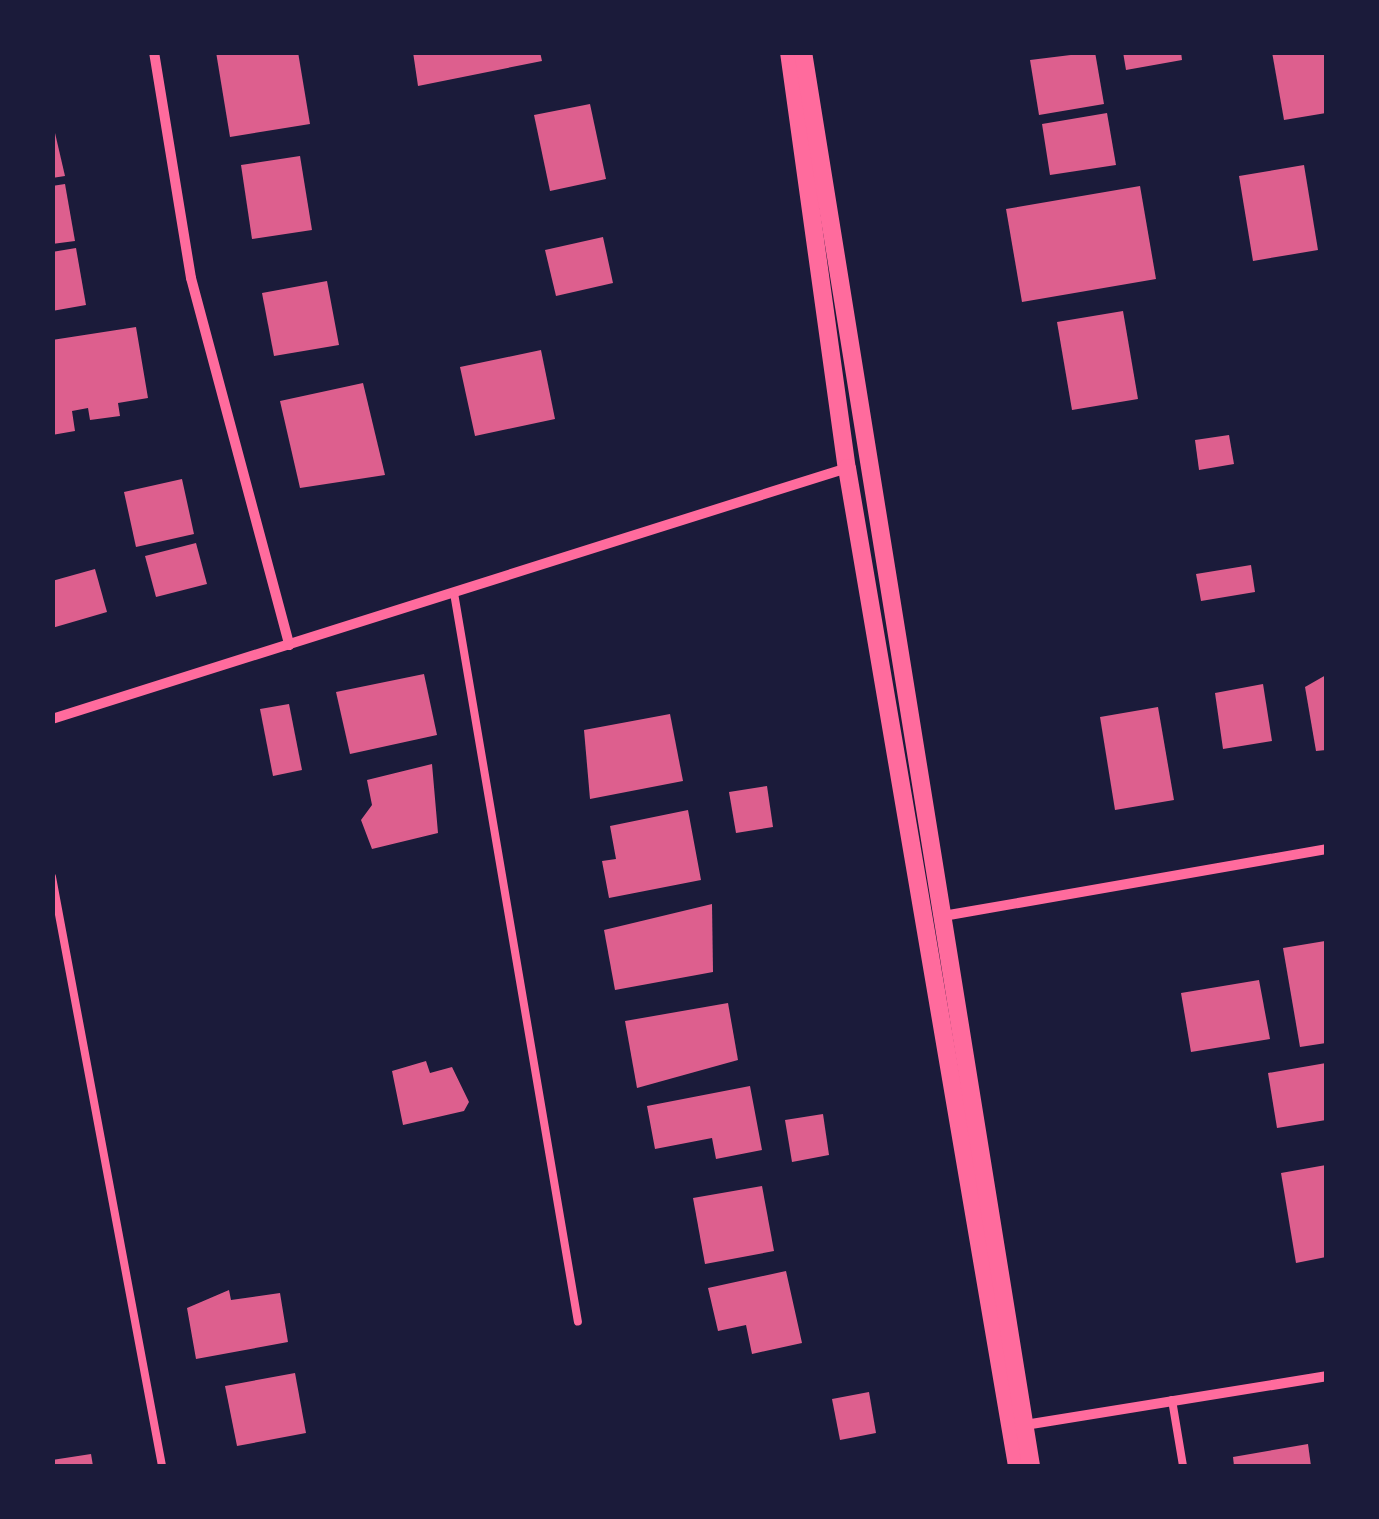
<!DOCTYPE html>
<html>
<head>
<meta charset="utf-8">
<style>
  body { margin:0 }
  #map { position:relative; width:1379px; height:1519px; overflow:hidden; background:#1b1b3a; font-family:Rubik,sans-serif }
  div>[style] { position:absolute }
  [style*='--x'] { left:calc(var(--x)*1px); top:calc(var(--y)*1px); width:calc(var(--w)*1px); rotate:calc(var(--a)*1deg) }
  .building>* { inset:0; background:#dd5f8e }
  .service>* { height:8px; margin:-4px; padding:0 4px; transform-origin:4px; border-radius:4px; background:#ff6b9d }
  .minor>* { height:10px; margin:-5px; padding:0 5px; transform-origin:5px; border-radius:5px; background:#ff6b9d }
  .tertiary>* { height:18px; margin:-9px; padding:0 9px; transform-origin:9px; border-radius:9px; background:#ff6b9d }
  span { translate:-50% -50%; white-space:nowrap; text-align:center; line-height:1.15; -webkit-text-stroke:8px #1b1b3a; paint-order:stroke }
  .frame { position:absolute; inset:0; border:55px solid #1b1b3a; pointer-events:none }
</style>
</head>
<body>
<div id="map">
  <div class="building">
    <div style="clip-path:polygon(216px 52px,298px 52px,310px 124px,230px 137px)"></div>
    <div style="clip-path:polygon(413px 52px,540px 52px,542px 61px,418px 86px)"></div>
    <div style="clip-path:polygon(1095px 52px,1104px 104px,1039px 115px,1030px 60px)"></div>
    <div style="clip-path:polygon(1123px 52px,1181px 52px,1182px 60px,1126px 70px)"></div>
    <div style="clip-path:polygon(1272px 52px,1326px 52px,1326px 113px,1284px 120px)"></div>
    <div style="clip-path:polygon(590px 104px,606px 179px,550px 191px,534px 115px)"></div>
    <div style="clip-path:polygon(1107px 113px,1116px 165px,1050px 175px,1042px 124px)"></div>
    <div style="clip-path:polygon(52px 120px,65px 176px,52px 178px)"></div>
    <div style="clip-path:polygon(300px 156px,312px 230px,252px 239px,241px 165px)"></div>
    <div style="clip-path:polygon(1304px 165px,1318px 250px,1253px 261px,1239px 176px)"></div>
    <div style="clip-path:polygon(65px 184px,75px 241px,52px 244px,52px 186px)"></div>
    <div style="clip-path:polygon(1140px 186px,1156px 279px,1022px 302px,1006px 209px)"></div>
    <div style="clip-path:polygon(603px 237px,613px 283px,556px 296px,545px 250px)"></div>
    <div style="clip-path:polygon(76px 248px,86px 305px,52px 311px,52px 252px)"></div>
    <div style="clip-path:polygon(327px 281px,339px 345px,274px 356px,262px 293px)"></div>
    <div style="clip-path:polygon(1123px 311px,1138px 399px,1072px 410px,1057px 322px)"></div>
    <div style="clip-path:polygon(136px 327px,148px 398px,118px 403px,120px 416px,90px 420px,88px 408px,72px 411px,75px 431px,52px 435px,52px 340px)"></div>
    <div style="clip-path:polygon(541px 350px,555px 419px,475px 436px,460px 367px)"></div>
    <div style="clip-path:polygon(363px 383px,385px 475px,300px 488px,280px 401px)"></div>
    <div style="clip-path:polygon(1229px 435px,1234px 464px,1199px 470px,1195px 440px)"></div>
    <div style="clip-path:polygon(182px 479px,194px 534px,136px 547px,124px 492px)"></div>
    <div style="clip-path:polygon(196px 543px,207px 584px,156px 597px,145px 556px)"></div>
    <div style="clip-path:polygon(1251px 565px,1255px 592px,1201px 601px,1196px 574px)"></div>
    <div style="clip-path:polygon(95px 569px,107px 612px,52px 628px,52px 581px)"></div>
    <div style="clip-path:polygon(424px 674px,437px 735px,350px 754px,336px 692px)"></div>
    <div style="clip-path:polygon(1326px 675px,1326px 750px,1316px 751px,1305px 687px)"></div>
    <div style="clip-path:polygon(1263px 684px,1272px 741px,1223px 749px,1215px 693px)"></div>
    <div style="clip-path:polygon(289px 704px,302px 770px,273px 776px,260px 709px)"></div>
    <div style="clip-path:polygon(1158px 707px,1174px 800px,1115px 810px,1100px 717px)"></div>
    <div style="clip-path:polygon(670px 714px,683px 781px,590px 799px,584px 730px)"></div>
    <div style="clip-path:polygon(432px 764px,438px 833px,372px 849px,361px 820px,372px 805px,367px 780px)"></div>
    <div style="clip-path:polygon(767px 786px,773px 827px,736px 833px,729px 792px)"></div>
    <div style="clip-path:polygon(688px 810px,701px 880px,609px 898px,602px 861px,616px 859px,610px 826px)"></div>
    <div style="clip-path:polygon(712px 904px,713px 972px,615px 990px,604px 930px)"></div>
    <div style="clip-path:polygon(1325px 941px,1326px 1043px,1300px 1047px,1283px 948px)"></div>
    <div style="clip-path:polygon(1259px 980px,1270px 1039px,1191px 1052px,1181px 993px)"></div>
    <div style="clip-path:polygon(728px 1003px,738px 1060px,637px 1088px,625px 1021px)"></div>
    <div style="clip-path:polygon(426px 1061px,430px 1073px,452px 1067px,469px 1102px,464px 1111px,403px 1125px,392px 1071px)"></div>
    <div style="clip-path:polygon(1326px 1063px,1326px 1120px,1277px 1128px,1268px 1073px)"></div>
    <div style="clip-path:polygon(750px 1086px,762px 1150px,716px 1159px,712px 1138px,655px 1149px,647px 1106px)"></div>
    <div style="clip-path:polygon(823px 1114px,829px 1155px,792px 1162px,785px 1120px)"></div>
    <div style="clip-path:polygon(1326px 1165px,1326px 1257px,1296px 1263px,1281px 1173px)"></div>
    <div style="clip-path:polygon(762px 1186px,774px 1251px,705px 1264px,693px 1198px)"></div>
    <div style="clip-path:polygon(786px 1271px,802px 1343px,752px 1354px,746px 1325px,718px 1331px,708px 1288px)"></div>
    <div style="clip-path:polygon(229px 1290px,231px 1300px,280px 1293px,288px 1342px,196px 1359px,187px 1308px)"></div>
    <div style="clip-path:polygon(295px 1373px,306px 1433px,237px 1446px,225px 1386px)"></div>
    <div style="clip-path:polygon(869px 1392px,876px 1433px,840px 1440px,832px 1399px)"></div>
    <div style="clip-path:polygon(1308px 1444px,1311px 1466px,1234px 1466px,1233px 1457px)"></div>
    <div style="clip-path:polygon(91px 1454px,93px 1466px,52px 1466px,52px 1460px)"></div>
  </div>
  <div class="service">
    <div style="--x:454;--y:593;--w:739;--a:80.35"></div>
    <div style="--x:52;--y:877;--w:599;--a:79.42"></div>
    <div style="--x:1172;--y:1400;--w:67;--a:80.5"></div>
  </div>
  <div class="minor">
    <div style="--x:154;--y:52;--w:229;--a:80.7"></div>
    <div style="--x:191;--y:278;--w:380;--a:75"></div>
    <div style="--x:52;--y:719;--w:834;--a:-17.52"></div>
    <div style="--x:949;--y:915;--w:383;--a:-9.9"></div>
    <div style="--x:1025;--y:1425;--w:305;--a:-9.2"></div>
  </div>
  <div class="tertiary">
    <div style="--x:789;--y:52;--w:420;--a:82.1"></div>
    <div style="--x:847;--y:468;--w:1012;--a:80.33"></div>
    <div style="--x:803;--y:52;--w:1432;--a:80.84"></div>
  </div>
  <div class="frame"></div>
</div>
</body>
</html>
